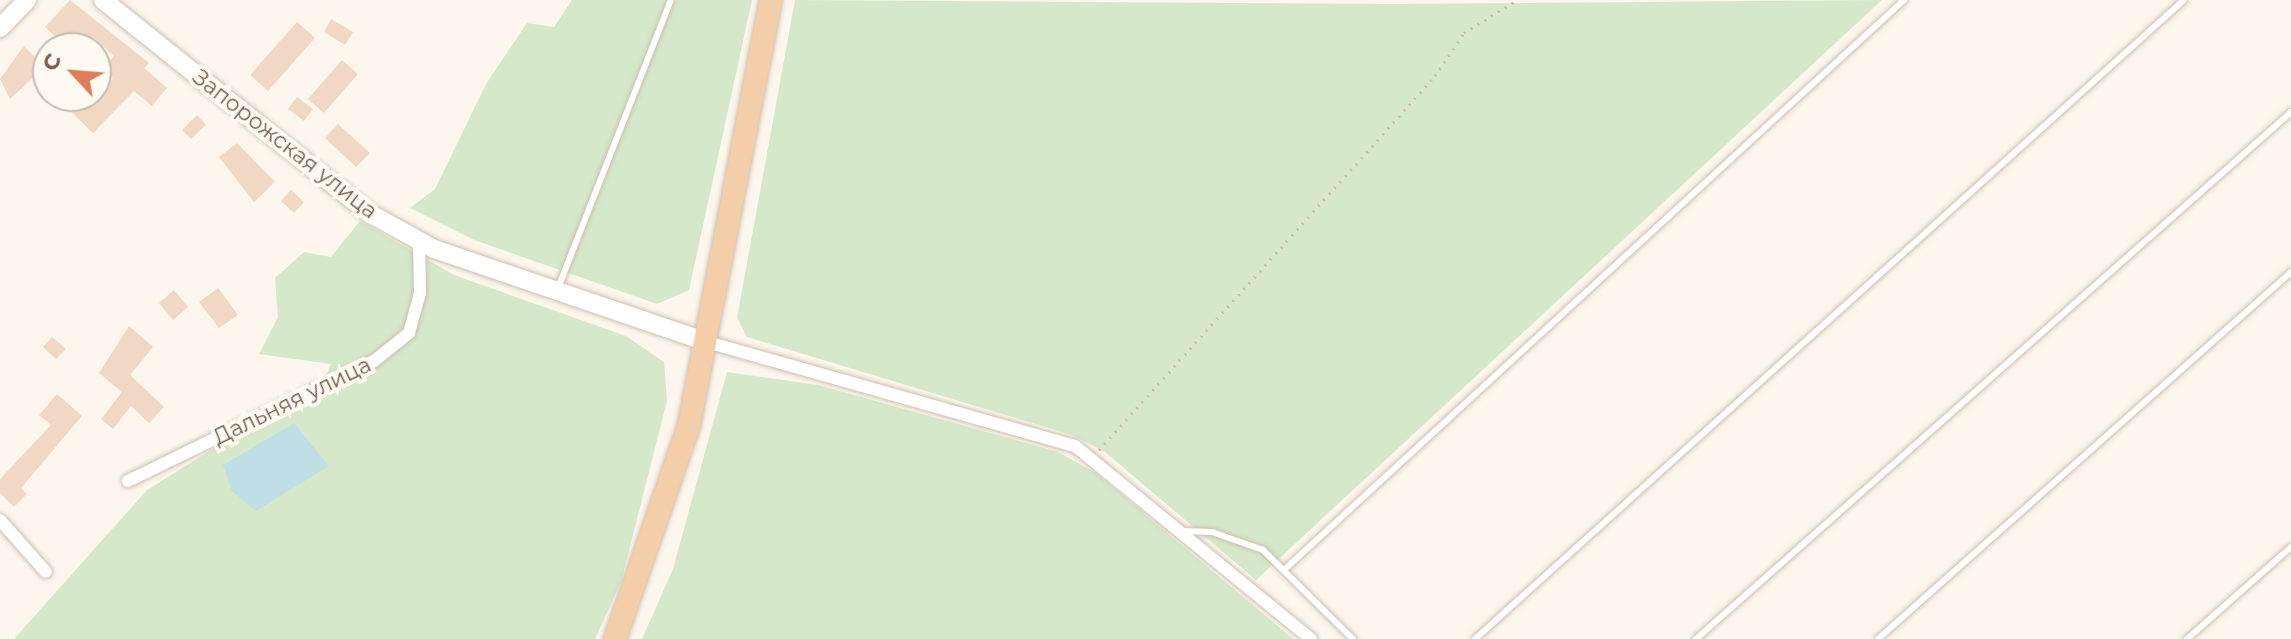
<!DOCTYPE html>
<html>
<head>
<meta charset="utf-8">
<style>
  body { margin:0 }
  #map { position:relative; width:2291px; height:639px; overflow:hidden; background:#fcf6ec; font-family:Montserrat,sans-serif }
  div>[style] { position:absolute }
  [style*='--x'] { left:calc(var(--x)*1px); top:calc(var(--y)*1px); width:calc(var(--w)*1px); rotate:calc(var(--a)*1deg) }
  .green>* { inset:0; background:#d5e9ca }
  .water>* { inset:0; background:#c0dee5 }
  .building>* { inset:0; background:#f0d8c4 }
  .path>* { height:3px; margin-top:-1.5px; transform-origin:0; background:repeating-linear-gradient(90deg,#d5bba7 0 2px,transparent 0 8px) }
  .roads { filter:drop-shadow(0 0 2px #cebfb1) drop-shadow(0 0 2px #cebfb1) }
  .service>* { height:6px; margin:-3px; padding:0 3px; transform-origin:3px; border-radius:3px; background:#fff }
  .minor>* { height:12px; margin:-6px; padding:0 6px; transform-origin:6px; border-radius:6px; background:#fff }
  .secondary>* { height:18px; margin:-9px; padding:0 9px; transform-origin:9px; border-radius:9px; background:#fff }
  .trunk>* { height:22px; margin:-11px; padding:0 11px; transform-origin:11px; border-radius:11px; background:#f4cea8 }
  span { translate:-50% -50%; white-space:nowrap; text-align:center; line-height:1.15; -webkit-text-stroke:8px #fefaf2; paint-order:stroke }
  .street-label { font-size:22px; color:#765f4f }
  .north { position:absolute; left:32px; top:32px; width:80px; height:80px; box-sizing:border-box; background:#fefaf2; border:2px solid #c8bcb1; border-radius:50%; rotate:296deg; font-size:22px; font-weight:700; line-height:32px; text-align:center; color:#765f4f }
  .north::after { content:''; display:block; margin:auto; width:28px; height:36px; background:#de7d58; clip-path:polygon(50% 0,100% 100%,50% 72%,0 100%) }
</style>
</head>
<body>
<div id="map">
  <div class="green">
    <div style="clip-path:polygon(572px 0,752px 0,689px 290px,657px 304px,474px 240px,410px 208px,435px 189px,486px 84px,527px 23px,554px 27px)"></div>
    <div style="clip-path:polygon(795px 0,1393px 4px,1882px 0,1256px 580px,1105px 452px,1072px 435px,747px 337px,737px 318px)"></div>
    <div style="clip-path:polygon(360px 221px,454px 275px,626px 336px,664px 362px,667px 401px,621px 582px,595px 639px,14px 639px,147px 490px,237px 434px,316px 401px,331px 364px,259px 354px,278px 317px,275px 278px,304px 252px,331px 257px)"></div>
    <div style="clip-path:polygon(727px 372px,818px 385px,1058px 452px,1096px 473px,1293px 639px,642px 639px,673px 569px)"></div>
  </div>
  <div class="water">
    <div style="clip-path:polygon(294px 423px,329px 466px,256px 511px,232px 491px,223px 465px)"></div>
  </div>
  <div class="building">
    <div style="clip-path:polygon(70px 0,149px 63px,144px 68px,167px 88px,152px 106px,134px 91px,93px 133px,55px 96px,75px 96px,85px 106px,113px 78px,102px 70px,114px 56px,94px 38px,84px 48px,68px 48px,45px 27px)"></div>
    <div style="clip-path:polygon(331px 19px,353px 32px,345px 45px,324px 32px)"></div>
    <div style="clip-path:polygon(297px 22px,315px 38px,268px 91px,250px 75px)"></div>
    <div style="clip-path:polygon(24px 46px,48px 70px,48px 89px,35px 76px,10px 99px,0 79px)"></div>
    <div style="clip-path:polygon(342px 60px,358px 74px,324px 113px,308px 99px)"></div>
    <div style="clip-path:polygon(297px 97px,313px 109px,304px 121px,288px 109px)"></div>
    <div style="clip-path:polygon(197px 115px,206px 125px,191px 139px,182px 130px)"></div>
    <div style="clip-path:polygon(338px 124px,370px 153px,356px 167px,325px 138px)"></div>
    <div style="clip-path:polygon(237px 143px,275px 182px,254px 202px,219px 157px)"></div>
    <div style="clip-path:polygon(291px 190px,304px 202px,294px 213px,281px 201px)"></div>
    <div style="clip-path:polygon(218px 288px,238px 315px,219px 328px,199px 302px)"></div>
    <div style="clip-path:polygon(174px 290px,188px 307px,173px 320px,159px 303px)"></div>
    <div style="clip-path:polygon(129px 326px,153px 347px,130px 375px,164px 407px,149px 423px,131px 406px,113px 429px,101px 419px,122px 392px,99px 373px)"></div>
    <div style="clip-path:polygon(52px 337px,66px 349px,56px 359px,43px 347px)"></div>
    <div style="clip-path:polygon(57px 394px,82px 416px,21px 488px,27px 494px,14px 507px,0 493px,0 479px,51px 425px,39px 415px)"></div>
  </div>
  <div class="path">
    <div style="--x:1099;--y:450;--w:503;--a:-48.06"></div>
    <div style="--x:1435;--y:76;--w:52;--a:-56"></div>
    <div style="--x:1464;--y:33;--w:62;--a:-31.9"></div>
  </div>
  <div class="roads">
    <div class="service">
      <div style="--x:558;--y:288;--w:309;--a:-68.6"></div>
      <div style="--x:1181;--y:531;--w:31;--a:2"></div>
      <div style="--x:1212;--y:532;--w:54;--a:19.4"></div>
      <div style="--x:1263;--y:550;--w:127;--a:44.7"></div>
      <div style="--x:1285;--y:569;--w:841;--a:-42.59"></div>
      <div style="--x:1475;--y:639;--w:954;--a:-42.03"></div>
      <div style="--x:1696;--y:639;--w:795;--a:-41.53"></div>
      <div style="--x:1878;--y:639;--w:553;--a:-41.62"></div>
      <div style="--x:2187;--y:639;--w:139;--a:-41.5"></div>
    </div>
    <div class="minor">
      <div style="--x:707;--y:342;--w:382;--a:15.8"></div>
      <div style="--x:1075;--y:446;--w:305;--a:39.3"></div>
      <div style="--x:128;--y:481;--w:274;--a:-26"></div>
      <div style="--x:374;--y:361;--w:45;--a:-38.7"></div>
      <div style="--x:409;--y:333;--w:41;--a:-74.6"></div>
      <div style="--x:420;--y:293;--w:52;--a:-91.1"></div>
      <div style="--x:0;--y:520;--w:69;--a:48.5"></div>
    </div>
    <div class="secondary">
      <div style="--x:103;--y:0;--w:341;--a:38.7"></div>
      <div style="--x:369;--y:213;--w:74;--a:29"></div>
      <div style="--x:434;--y:249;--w:288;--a:18.8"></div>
      <div style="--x:0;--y:28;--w:39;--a:-46"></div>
    </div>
    <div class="trunk">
      <div style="--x:615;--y:639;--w:226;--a:-70.9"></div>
      <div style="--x:689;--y:425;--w:433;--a:-79.1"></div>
    </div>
  </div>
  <div class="street-label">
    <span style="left:285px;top:144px;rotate:38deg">Запорожская улица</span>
    <span style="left:292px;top:401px;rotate:-26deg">Дальняя улица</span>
  </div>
  <div class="north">С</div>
</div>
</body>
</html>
